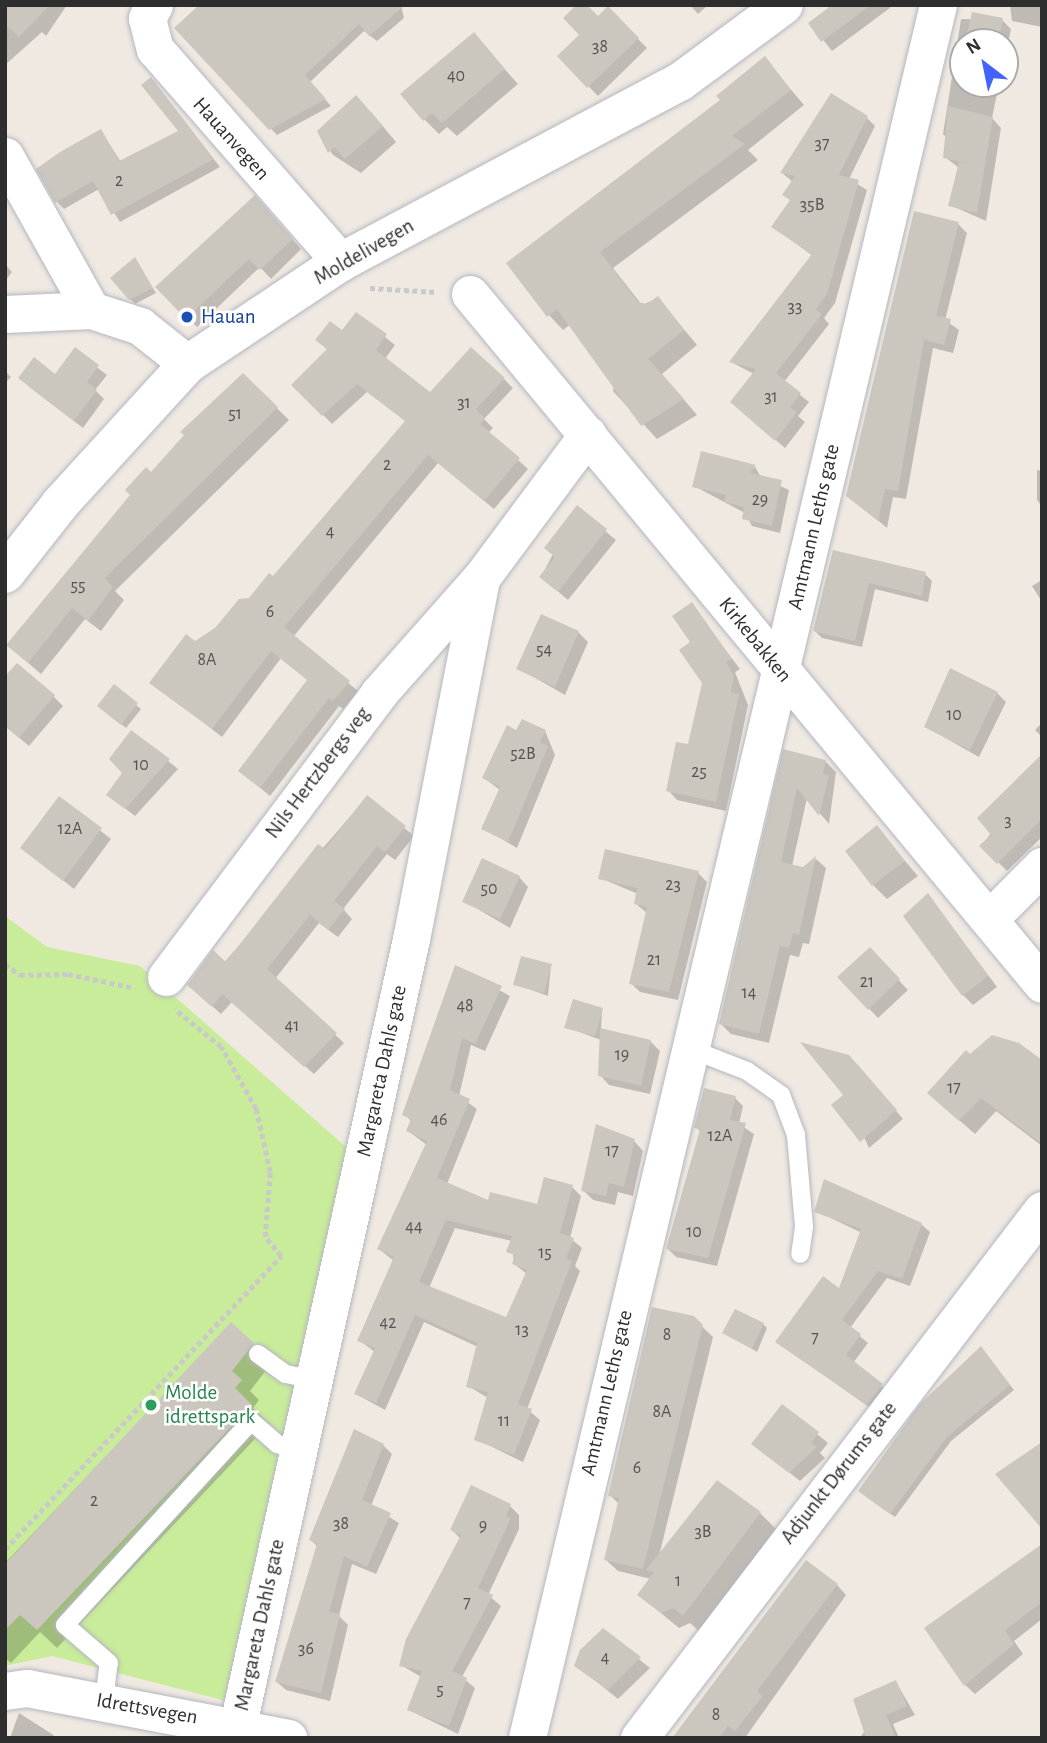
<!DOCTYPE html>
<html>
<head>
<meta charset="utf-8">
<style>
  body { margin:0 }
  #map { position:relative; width:1047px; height:1743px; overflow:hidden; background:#efe9e1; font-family:"Alegreya Sans",sans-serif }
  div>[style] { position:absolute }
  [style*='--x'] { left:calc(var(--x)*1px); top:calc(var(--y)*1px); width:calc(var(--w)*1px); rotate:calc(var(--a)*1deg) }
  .pitch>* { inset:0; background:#c9ec9a }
  .shadow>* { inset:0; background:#0003 }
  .building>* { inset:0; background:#cbc7bf }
  .path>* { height:4.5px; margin-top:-2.25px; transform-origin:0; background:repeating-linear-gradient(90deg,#c9c9c9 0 5px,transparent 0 8.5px) }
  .roads { filter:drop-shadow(0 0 2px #b4b7c1) drop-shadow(0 0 2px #b4b7c1) }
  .service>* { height:18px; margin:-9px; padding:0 9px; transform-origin:9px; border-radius:9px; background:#fff }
  .minor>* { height:37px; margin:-18.5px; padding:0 18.5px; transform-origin:18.5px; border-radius:18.5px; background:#fff }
  .secondary>* { height:38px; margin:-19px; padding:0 19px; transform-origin:19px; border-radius:19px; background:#fff }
  .dots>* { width:19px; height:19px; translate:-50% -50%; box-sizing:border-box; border:4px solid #fff; border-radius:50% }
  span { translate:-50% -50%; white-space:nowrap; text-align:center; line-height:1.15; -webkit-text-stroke:5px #fff; paint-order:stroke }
  .number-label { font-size:18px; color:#555452 }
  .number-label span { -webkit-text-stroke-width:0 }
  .street-label { font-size:21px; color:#2e2e2e }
  .transit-label { font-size:21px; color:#164399 }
  .left { translate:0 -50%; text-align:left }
  .leisure-label { font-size:21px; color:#27864d }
  .frame { position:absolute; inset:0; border:7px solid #2e2e2e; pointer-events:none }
  .north { position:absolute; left:949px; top:28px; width:70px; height:70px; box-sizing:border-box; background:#fff; border:2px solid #ababab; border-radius:50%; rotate:328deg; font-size:19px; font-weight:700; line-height:28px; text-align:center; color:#2e2e2e }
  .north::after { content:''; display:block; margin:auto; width:24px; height:32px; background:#4264fb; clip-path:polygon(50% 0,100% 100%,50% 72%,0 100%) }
</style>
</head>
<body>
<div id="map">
  <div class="pitch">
    <div style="clip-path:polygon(5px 916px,47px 947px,140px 966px,354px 1154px,230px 1702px,52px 1656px,5px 1666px)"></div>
  </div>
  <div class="shadow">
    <div style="clip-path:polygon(5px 5px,67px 5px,46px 36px,42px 32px,5px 65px)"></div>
    <div style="clip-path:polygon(326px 5px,401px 5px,404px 18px,377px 41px,364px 31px,310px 82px,331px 106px,277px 135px,230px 86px)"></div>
    <div style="clip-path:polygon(690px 5px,708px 5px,698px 14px)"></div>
    <div style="clip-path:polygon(835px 5px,889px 5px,890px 8px,832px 51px,810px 23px)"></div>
    <div style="clip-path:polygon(1010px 5px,1042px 5px,1042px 27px,1012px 21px)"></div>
    <div style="clip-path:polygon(608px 9px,647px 48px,598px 96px,559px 56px)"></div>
    <div style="clip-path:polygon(961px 19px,1002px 20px,1011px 29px,1005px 58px,1005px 42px,963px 42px,963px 84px,999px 84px,992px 118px,1001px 128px,986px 221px,950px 205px,959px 168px,945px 157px,949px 140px,943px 134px)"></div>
    <div style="clip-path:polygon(473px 34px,518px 84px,457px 136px,447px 127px,439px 134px,424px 119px)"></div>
    <div style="clip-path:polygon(765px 59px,804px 105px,748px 150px,758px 160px,613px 268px,642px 305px,658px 298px,697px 345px,662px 374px,697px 415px,657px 439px,613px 391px,615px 381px,571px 324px,563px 330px,549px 315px,722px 100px)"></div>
    <div style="clip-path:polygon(151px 79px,220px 167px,120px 222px,99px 189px,64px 209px,57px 202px,101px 131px,121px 162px,181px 131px)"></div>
    <div style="clip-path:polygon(371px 112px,396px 142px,361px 173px,333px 155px,318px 132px)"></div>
    <div style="clip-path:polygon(867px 118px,875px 126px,849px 179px,867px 190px,835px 303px,824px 318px,829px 324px,784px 382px,809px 402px,798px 416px,805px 422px,785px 448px,741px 410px,754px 374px,731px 362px,813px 256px,773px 227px,791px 201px,784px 194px,793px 182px,782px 173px)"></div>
    <div style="clip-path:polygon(264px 207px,301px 249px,271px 279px,260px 267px,197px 327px,157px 288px)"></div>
    <div style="clip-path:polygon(958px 224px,967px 233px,945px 320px,959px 330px,953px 353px,933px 348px,906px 499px,893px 497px,887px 528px,848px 495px)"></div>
    <div style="clip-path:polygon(135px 259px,156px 293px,135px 304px,130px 299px)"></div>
    <div style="clip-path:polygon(5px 264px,12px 272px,5px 281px)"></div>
    <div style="clip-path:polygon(356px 314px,395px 345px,385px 359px,430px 395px,504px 379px,513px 388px,484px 419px,493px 428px,488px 433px,528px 469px,494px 509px,438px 463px,293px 637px,358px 691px,343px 709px,339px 706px,270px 796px,240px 771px,309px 681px,281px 658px,222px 737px,152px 682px,273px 578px,407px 422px,367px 392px,332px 424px,294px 385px,328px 351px,318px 340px,343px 332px)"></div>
    <div style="clip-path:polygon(75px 350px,107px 375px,95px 390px,104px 399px,83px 428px,28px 386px,55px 376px)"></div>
    <div style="clip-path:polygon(5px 371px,11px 377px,5px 383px)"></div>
    <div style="clip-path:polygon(243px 375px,289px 420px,115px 591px,124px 600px,101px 631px,85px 619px,41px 674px,20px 656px,151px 474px)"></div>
    <div style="clip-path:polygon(703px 453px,755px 467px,761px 477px,789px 490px,780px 533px,752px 526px,745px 513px,694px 486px)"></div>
    <div style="clip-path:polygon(1037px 470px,1042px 471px,1042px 507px,1037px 500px)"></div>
    <div style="clip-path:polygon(577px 508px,616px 540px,568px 600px,541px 577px)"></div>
    <div style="clip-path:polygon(834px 552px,925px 574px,932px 581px,928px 602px,875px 589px,862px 647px,822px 638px,815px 631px)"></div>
    <div style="clip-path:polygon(1042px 580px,1042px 602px,1032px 586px)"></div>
    <div style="clip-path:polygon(691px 605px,740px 669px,735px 672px,748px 705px,726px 811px,677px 800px,668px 790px,689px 746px,704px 682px)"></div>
    <div style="clip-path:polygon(578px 632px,588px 642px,565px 695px,518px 668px)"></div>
    <div style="clip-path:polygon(114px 687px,141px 709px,126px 728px,103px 710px)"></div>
    <div style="clip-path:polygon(997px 693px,1006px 702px,979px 757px,926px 727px)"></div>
    <div style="clip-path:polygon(53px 696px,63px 706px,29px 746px,5px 726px)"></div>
    <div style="clip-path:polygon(1042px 723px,1042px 737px,1035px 730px)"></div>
    <div style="clip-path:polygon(545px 731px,555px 755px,517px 848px,483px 828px,500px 790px,484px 778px,517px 732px)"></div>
    <div style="clip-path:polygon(132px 732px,178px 769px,135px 816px,108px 795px,124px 772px)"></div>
    <div style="clip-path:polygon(784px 751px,825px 761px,836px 772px,829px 824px,807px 798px,792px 866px,803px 869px,816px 859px,826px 868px,809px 944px,803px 943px,799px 957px,790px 955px,769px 1043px,731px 1034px,721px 1024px)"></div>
    <div style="clip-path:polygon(1042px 757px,1042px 837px,1007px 871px,982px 846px)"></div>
    <div style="clip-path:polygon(367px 797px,414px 836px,395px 860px,387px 854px,343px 909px,352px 919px,338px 937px,319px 923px,275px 979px,344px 1043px,314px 1074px,232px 1002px,221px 1014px,198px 993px)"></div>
    <div style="clip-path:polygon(59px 798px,111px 839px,74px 889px,22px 848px)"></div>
    <div style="clip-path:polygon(877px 828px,918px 876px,887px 899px,873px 885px)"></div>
    <div style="clip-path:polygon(698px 873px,707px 882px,678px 1000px,640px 992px,631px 983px,647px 913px,636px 904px,638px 894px,600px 878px)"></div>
    <div style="clip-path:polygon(519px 877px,528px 887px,510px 928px,464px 901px)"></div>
    <div style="clip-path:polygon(928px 895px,997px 987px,973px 1005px,963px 995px)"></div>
    <div style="clip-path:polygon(869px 949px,908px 990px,878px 1018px,839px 977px)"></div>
    <div style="clip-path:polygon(551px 965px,548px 996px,515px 984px)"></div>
    <div style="clip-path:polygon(evenodd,456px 967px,510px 996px,485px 1051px,471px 1045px,459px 1096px,477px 1109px,447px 1184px,489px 1202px,538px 1206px,572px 1187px,581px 1196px,570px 1238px,582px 1248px,575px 1266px,580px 1271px,527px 1409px,540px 1420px,523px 1462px,476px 1439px,488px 1398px,468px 1386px,478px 1347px,424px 1322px,385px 1410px,356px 1394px,375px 1352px,359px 1340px,394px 1261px,379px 1249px,427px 1145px,408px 1131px,412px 1122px,404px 1114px,456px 967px,455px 1228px,512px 1241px,514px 1264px,527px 1274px,507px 1319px,429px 1288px,455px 1228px)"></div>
    <div style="clip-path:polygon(602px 1009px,601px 1030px,650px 1041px,660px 1051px,650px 1094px,609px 1085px,600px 1075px,601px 1040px,566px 1027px)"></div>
    <div style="clip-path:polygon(970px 1056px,1042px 1058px,1042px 1146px,996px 1111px,975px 1134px,944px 1107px)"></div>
    <div style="clip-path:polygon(857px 1064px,903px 1119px,869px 1148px,845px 1095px)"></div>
    <div style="clip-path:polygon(735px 1098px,743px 1106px,739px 1124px,754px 1134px,717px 1266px,676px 1257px,668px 1249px,701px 1132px,696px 1127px)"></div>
    <div style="clip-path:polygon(634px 1141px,643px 1151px,633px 1196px,618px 1192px,615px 1205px,593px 1200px,583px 1190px)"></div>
    <div style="clip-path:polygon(816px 1211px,921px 1224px,930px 1232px,910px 1286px,887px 1278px,850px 1328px,868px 1343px,853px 1363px,890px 1393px,876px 1412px,777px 1342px,840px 1291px,862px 1233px)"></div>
    <div style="clip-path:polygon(693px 1318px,713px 1337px,659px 1556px,760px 1513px,776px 1529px,699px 1631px,690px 1623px,679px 1628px,639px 1595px,651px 1579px,618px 1571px,606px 1560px,620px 1505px,610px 1495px)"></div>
    <div style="clip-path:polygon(231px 1324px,271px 1364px,250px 1391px,259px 1400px,253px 1408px,269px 1424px,57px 1648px,40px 1632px,11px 1663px,5px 1658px,5px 1563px)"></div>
    <div style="clip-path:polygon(763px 1324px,767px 1328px,757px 1352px,724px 1332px)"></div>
    <div style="clip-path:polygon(985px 1353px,1014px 1390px,951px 1441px,895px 1517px,865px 1496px)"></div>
    <div style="clip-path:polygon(782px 1406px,828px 1443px,820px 1453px,825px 1458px,800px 1481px,754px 1444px)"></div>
    <div style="clip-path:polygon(383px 1445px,392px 1454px,371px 1506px,399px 1523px,376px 1574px,352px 1564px,339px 1616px,348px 1625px,330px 1701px,286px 1690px,277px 1682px,318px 1547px,311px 1540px)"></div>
    <div style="clip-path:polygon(510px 1506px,519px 1515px,519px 1529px,488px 1595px,501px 1606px,462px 1677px,475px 1688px,458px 1734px,409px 1710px,421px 1677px,401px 1665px,461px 1539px,452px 1530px)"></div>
    <div style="clip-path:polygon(1042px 1550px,1042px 1619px,1014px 1641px,1023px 1654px,975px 1694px,965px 1685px)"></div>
    <div style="clip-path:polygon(837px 1585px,846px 1595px,745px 1738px,674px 1738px)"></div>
    <div style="clip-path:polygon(602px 1630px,650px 1668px,618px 1699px,576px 1665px)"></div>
    <div style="clip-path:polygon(896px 1682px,915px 1715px,893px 1724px,899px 1738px,860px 1738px)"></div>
    <div style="clip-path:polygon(19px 1713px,52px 1734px,56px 1738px,10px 1738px)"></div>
  </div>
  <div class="building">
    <div style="clip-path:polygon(5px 5px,50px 5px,19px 37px,5px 24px)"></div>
    <div style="clip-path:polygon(199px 5px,405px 5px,369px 36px,359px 24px,305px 75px,326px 99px,269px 130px,174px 28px)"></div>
    <div style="clip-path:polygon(576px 5px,587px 5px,598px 16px,608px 6px,639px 38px,587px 88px,557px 56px,579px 35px,563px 18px)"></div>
    <div style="clip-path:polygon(832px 5px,871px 5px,821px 42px,808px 23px)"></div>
    <div style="clip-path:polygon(972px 12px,1003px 18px,998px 42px,965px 42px)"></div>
    <div style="clip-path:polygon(474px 32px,505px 69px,442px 123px,432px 113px,423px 121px,400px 94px)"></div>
    <div style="clip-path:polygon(765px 56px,791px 90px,732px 136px,745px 144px,600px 252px,638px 302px,647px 304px,658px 296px,684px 330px,648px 359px,684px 399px,641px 426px,557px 309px,547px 317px,506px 263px,720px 100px,716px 96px)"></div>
    <div style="clip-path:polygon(151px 77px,214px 159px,111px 215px,93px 181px,55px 203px,36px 169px,60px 152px,101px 129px,119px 161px,178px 131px,141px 85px)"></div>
    <div style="clip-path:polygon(831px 93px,868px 116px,839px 175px,859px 180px,827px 294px,816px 309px,822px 314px,776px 373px,801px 393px,790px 407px,797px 412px,775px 441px,730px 402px,756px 369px,729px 362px,812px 254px,771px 227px,790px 200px,782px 195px,795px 176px,780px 173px)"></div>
    <div style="clip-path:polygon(356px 95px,383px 126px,345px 159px,334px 147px,328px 153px,317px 131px)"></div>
    <div style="clip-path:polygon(948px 106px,993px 117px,977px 213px,948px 206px,959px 162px,974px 165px,943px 158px)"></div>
    <div style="clip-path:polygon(255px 195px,293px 239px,260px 270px,249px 259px,186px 319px,155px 287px)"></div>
    <div style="clip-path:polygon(914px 211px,959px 222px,936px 316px,951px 319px,944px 345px,924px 340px,898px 491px,885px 489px,878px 521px,846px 496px)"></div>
    <div style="clip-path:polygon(135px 257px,153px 288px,129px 300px,110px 278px)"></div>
    <div style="clip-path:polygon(356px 312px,387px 334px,376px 350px,430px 392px,471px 347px,505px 378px,476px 409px,485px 418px,480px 424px,520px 458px,484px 501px,428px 455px,284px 627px,350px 681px,333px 701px,329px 698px,260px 788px,238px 771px,307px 680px,271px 651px,212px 729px,149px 683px,186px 634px,195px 641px,215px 628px,239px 599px,249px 598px,269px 573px,273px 576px,405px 421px,357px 384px,322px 416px,291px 385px,327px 349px,315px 340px,330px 321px,342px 330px)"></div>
    <div style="clip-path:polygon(75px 347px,99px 365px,87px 382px,97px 390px,74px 421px,18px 378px,34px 357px,55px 374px)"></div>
    <div style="clip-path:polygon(243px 373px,278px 407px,105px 578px,113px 587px,88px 621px,72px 608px,28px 663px,6px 645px,130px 495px,125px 490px,146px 467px,151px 472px,184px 435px,180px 432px)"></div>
    <div style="clip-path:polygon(701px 451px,756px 465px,750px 473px,782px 480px,772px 526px,742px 519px,744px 507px,724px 502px,726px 495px,692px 487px)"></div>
    <div style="clip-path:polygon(577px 505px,607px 529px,558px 592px,539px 577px,555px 557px,544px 548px)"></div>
    <div style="clip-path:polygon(833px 550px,926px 572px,922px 596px,869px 583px,855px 641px,813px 631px)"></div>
    <div style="clip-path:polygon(692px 602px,732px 659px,726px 662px,734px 676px,731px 692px,739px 694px,716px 802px,666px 791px,676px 742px,688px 744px,702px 683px,679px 650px,690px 642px,672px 616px)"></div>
    <div style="clip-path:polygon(541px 614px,579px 631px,555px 687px,516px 669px)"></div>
    <div style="clip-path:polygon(17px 663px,55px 695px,19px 738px,5px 726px,5px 676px)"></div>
    <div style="clip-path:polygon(950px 668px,998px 692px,970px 750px,924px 727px)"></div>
    <div style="clip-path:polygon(114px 684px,138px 703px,121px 725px,97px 706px)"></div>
    <div style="clip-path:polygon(522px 719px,546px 730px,540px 742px,548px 746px,508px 842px,481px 829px,500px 787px,482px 778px,507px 725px,516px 730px)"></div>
    <div style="clip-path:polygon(131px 730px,170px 759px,125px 809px,106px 795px,122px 773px,109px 759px)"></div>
    <div style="clip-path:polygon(783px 749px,826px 760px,823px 774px,829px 775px,819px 816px,797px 788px,781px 862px,803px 867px,816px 856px,799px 935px,793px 933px,789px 948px,780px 946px,759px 1034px,719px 1024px)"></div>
    <div style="clip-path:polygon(1042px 754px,1042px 819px,997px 864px,979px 846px,991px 835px,977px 818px)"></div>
    <div style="clip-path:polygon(367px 795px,406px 826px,385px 852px,377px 846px,334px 901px,345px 909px,328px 930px,310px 915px,267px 969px,337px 1033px,304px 1067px,222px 994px,212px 1007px,187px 985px,213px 950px,226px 962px,318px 844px,325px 849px)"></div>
    <div style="clip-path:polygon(59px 796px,102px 828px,63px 881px,20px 848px)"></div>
    <div style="clip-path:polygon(877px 825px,905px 861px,872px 886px,845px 851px)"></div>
    <div style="clip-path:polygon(605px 849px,699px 871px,669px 992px,629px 984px,647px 907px,634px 904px,637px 888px,598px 879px)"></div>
    <div style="clip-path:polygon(482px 858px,520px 876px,500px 919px,462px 902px)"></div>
    <div style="clip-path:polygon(928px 893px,988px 976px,962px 996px,903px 916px)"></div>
    <div style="clip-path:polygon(870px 947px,900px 979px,868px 1010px,837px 977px)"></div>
    <div style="clip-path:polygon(521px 956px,552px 964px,544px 993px,513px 985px)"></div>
    <div style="clip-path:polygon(evenodd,455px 965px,502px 986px,475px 1044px,462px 1038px,450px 1090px,470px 1099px,437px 1178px,488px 1200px,490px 1192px,537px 1204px,544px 1177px,573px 1185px,560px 1233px,574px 1238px,566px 1259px,572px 1261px,518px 1404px,532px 1409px,514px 1455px,474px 1440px,488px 1392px,466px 1387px,477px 1343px,415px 1315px,376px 1403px,354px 1394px,375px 1348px,357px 1341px,394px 1257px,377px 1249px,427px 1141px,406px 1131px,411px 1119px,402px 1115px,455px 965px,446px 1220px,512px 1236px,506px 1252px,515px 1255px,512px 1264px,527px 1270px,506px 1317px,419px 1282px,446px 1220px)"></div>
    <div style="clip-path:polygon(573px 999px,603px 1008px,595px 1036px,564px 1028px)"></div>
    <div style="clip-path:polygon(600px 1028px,651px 1040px,641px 1086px,598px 1076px)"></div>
    <div style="clip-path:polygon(992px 1035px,1019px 1043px,1042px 1060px,1042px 1144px,981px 1098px,959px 1121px,927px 1093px,966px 1050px,970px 1054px)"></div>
    <div style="clip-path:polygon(800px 1042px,849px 1055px,897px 1110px,860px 1142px,831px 1105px,843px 1095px)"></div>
    <div style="clip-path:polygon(704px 1088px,736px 1096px,730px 1120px,746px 1123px,708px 1258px,666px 1249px,700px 1129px,694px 1128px)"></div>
    <div style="clip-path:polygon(596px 1124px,635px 1139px,624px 1187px,609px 1183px,606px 1196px,581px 1191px)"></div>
    <div style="clip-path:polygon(824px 1179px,922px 1223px,902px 1279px,878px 1271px,842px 1320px,861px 1334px,846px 1355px,883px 1384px,867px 1405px,775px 1342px,823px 1276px,839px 1288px,861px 1229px,814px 1212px)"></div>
    <div style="clip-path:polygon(652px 1307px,694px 1316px,703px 1325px,643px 1569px,604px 1560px,619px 1498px,608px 1496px)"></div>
    <div style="clip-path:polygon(735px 1309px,764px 1323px,752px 1349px,722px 1333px)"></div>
    <div style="clip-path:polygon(231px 1322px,254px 1343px,232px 1371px,242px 1380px,235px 1388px,252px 1405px,37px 1630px,20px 1615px,5px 1630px,5px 1564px)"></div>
    <div style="clip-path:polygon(981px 1346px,1010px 1385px,947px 1437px,890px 1514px,858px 1491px,920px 1404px)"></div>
    <div style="clip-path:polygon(782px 1404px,819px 1432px,811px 1443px,817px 1447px,789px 1473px,751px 1444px)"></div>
    <div style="clip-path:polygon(354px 1429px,384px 1444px,362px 1500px,391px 1513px,367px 1567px,344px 1556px,329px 1612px,340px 1614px,321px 1693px,275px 1682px,317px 1544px,309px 1540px)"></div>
    <div style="clip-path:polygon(1042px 1442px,1042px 1529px,995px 1474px)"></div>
    <div style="clip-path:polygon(717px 1480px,761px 1512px,683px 1616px,673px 1608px,661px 1613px,637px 1595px,654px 1572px,646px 1570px)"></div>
    <div style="clip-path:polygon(471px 1485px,511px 1504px,506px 1516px,511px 1518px,478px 1588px,493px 1595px,452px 1671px,467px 1678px,449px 1726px,407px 1710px,422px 1671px,399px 1666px,406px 1639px,461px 1535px,450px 1530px)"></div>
    <div style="clip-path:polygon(1042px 1544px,1042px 1602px,1005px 1630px,1014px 1644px,964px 1686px,924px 1628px)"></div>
    <div style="clip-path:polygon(806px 1560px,838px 1584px,757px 1691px,763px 1696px,735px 1731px,728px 1726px,719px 1738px,672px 1738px)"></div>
    <div style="clip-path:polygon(603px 1628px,641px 1657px,608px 1690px,574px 1666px,580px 1650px)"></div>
    <div style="clip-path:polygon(896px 1680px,907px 1706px,886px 1715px,896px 1738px,866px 1738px,853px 1699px)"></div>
  </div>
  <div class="path">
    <div style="--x:370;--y:288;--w:68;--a:3.4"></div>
    <div style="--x:5;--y:964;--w:19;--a:36"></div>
    <div style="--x:20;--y:975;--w:48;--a:-1.2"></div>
    <div style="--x:68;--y:974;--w:68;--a:11.8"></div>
    <div style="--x:5;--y:1549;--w:403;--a:-46.7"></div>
    <div style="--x:281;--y:1256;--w:25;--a:-130"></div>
    <div style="--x:265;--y:1237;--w:65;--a:-85.6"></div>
    <div style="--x:270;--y:1172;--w:65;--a:-102.5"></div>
    <div style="--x:256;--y:1109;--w:71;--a:-119.4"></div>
    <div style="--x:221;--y:1047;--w:60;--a:-141"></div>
  </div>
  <div class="roads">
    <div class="service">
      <div style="--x:688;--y:1048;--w:63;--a:21.3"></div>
      <div style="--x:747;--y:1071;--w:42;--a:35.2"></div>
      <div style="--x:781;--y:1095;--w:43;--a:69.4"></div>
      <div style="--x:796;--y:1135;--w:92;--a:85"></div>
      <div style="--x:804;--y:1227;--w:27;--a:98"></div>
      <div style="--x:258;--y:1354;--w:34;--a:36"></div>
      <div style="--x:286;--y:1374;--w:29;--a:12"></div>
      <div style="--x:104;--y:1701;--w:38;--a:-83"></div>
      <div style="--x:109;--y:1663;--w:58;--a:-139.2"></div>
      <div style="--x:65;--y:1625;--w:276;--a:-47.6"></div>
      <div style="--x:251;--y:1421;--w:35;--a:41"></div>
      <div style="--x:277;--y:1444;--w:23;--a:18"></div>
    </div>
    <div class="minor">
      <div style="--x:154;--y:5;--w:15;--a:118"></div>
      <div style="--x:147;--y:18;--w:32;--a:76"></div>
      <div style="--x:155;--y:49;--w:283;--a:48.9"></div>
      <div style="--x:5;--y:156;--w:176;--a:60.8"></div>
      <div style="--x:470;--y:294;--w:896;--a:50.34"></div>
      <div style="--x:5;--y:314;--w:86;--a:-2.7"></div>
      <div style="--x:91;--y:310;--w:52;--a:18.1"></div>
      <div style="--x:140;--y:326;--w:61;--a:38.4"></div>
      <div style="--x:990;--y:918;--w:74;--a:-45"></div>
      <div style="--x:166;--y:977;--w:355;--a:-53.1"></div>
      <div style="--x:379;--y:693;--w:151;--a:-48.5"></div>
      <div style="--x:5;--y:1691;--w:22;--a:-8"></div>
      <div style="--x:27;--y:1688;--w:266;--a:10.8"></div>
      <div style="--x:235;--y:1738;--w:818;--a:-77.58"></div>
      <div style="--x:411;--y:939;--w:368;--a:-79"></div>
      <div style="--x:481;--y:578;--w:179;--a:-53.4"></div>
      <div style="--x:527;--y:1738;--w:1781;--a:-76.66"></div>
      <div style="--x:639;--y:1738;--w:664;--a:-52.65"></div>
    </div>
    <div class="secondary">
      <div style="--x:5;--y:574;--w:89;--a:-51.8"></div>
      <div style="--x:60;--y:504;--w:190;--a:-47.6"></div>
      <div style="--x:188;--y:364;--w:184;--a:-33.7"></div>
      <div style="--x:341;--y:262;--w:384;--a:-28"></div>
      <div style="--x:680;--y:82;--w:129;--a:-36.5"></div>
    </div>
  </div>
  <div class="dots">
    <div style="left:187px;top:317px;background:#1a4fb4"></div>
    <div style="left:151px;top:1405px;background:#2e9e5b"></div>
  </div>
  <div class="number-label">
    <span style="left:600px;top:47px">38</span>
    <span style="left:456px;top:76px">40</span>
    <span style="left:822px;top:144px">37</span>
    <span style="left:119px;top:181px">2</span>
    <span style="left:812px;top:205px">35B</span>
    <span style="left:795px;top:307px">33</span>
    <span style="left:771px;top:397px">31</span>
    <span style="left:464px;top:403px">31</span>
    <span style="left:235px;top:414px">51</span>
    <span style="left:387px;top:465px">2</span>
    <span style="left:760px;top:500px">29</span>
    <span style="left:330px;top:532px">4</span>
    <span style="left:78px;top:586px">55</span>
    <span style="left:270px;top:612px">6</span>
    <span style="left:544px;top:650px">54</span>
    <span style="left:207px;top:660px">8A</span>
    <span style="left:954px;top:715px">10</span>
    <span style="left:523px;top:754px">52B</span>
    <span style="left:141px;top:765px">10</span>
    <span style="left:699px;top:772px">25</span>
    <span style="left:1008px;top:821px">3</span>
    <span style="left:70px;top:829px">12A</span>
    <span style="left:673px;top:885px">23</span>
    <span style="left:489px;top:889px">50</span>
    <span style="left:654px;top:960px">21</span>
    <span style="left:867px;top:982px">21</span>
    <span style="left:749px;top:993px">14</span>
    <span style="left:465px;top:1006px">48</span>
    <span style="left:292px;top:1026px">41</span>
    <span style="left:622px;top:1055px">19</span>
    <span style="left:954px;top:1088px">17</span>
    <span style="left:439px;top:1120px">46</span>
    <span style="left:720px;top:1136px">12A</span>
    <span style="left:612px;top:1151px">17</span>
    <span style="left:414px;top:1227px">44</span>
    <span style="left:694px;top:1232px">10</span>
    <span style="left:545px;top:1253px">15</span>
    <span style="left:388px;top:1323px">42</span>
    <span style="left:522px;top:1330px">13</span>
    <span style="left:667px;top:1335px">8</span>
    <span style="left:815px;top:1338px">7</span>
    <span style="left:662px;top:1412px">8A</span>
    <span style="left:504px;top:1421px">11</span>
    <span style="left:637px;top:1468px">6</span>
    <span style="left:94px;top:1501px">2</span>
    <span style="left:341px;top:1524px">38</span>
    <span style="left:483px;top:1526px">9</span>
    <span style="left:703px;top:1532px">3B</span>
    <span style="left:678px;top:1581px">1</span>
    <span style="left:467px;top:1603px">7</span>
    <span style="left:306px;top:1649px">36</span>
    <span style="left:605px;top:1658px">4</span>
    <span style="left:440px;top:1690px">5</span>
    <span style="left:716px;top:1715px">8</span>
  </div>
  <div class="street-label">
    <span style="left:231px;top:139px;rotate:48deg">Hauanvegen</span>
    <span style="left:364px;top:252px;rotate:-30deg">Moldelivegen</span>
    <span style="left:814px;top:527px;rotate:-77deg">Amtmann Leths gate</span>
    <span style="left:755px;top:640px;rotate:51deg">Kirkebakken</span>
    <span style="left:318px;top:773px;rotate:-53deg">Nils Hertzbergs veg</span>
    <span style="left:382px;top:1071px;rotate:-78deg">Margareta Dahls gate</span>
    <span style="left:607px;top:1393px;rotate:-77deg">Amtmann Leths gate</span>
    <span style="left:839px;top:1473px;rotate:-52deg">Adjunkt Dørums gate</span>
    <span style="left:260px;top:1625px;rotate:-78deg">Margareta Dahls gate</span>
    <span style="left:147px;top:1709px;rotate:10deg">Idrettsvegen</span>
  </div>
  <div class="transit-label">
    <span class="left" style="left:201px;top:317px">Hauan</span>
  </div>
  <div class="leisure-label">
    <span class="left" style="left:165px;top:1405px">Molde<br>idrettspark</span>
  </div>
  <div class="frame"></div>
  <div class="north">N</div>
</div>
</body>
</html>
